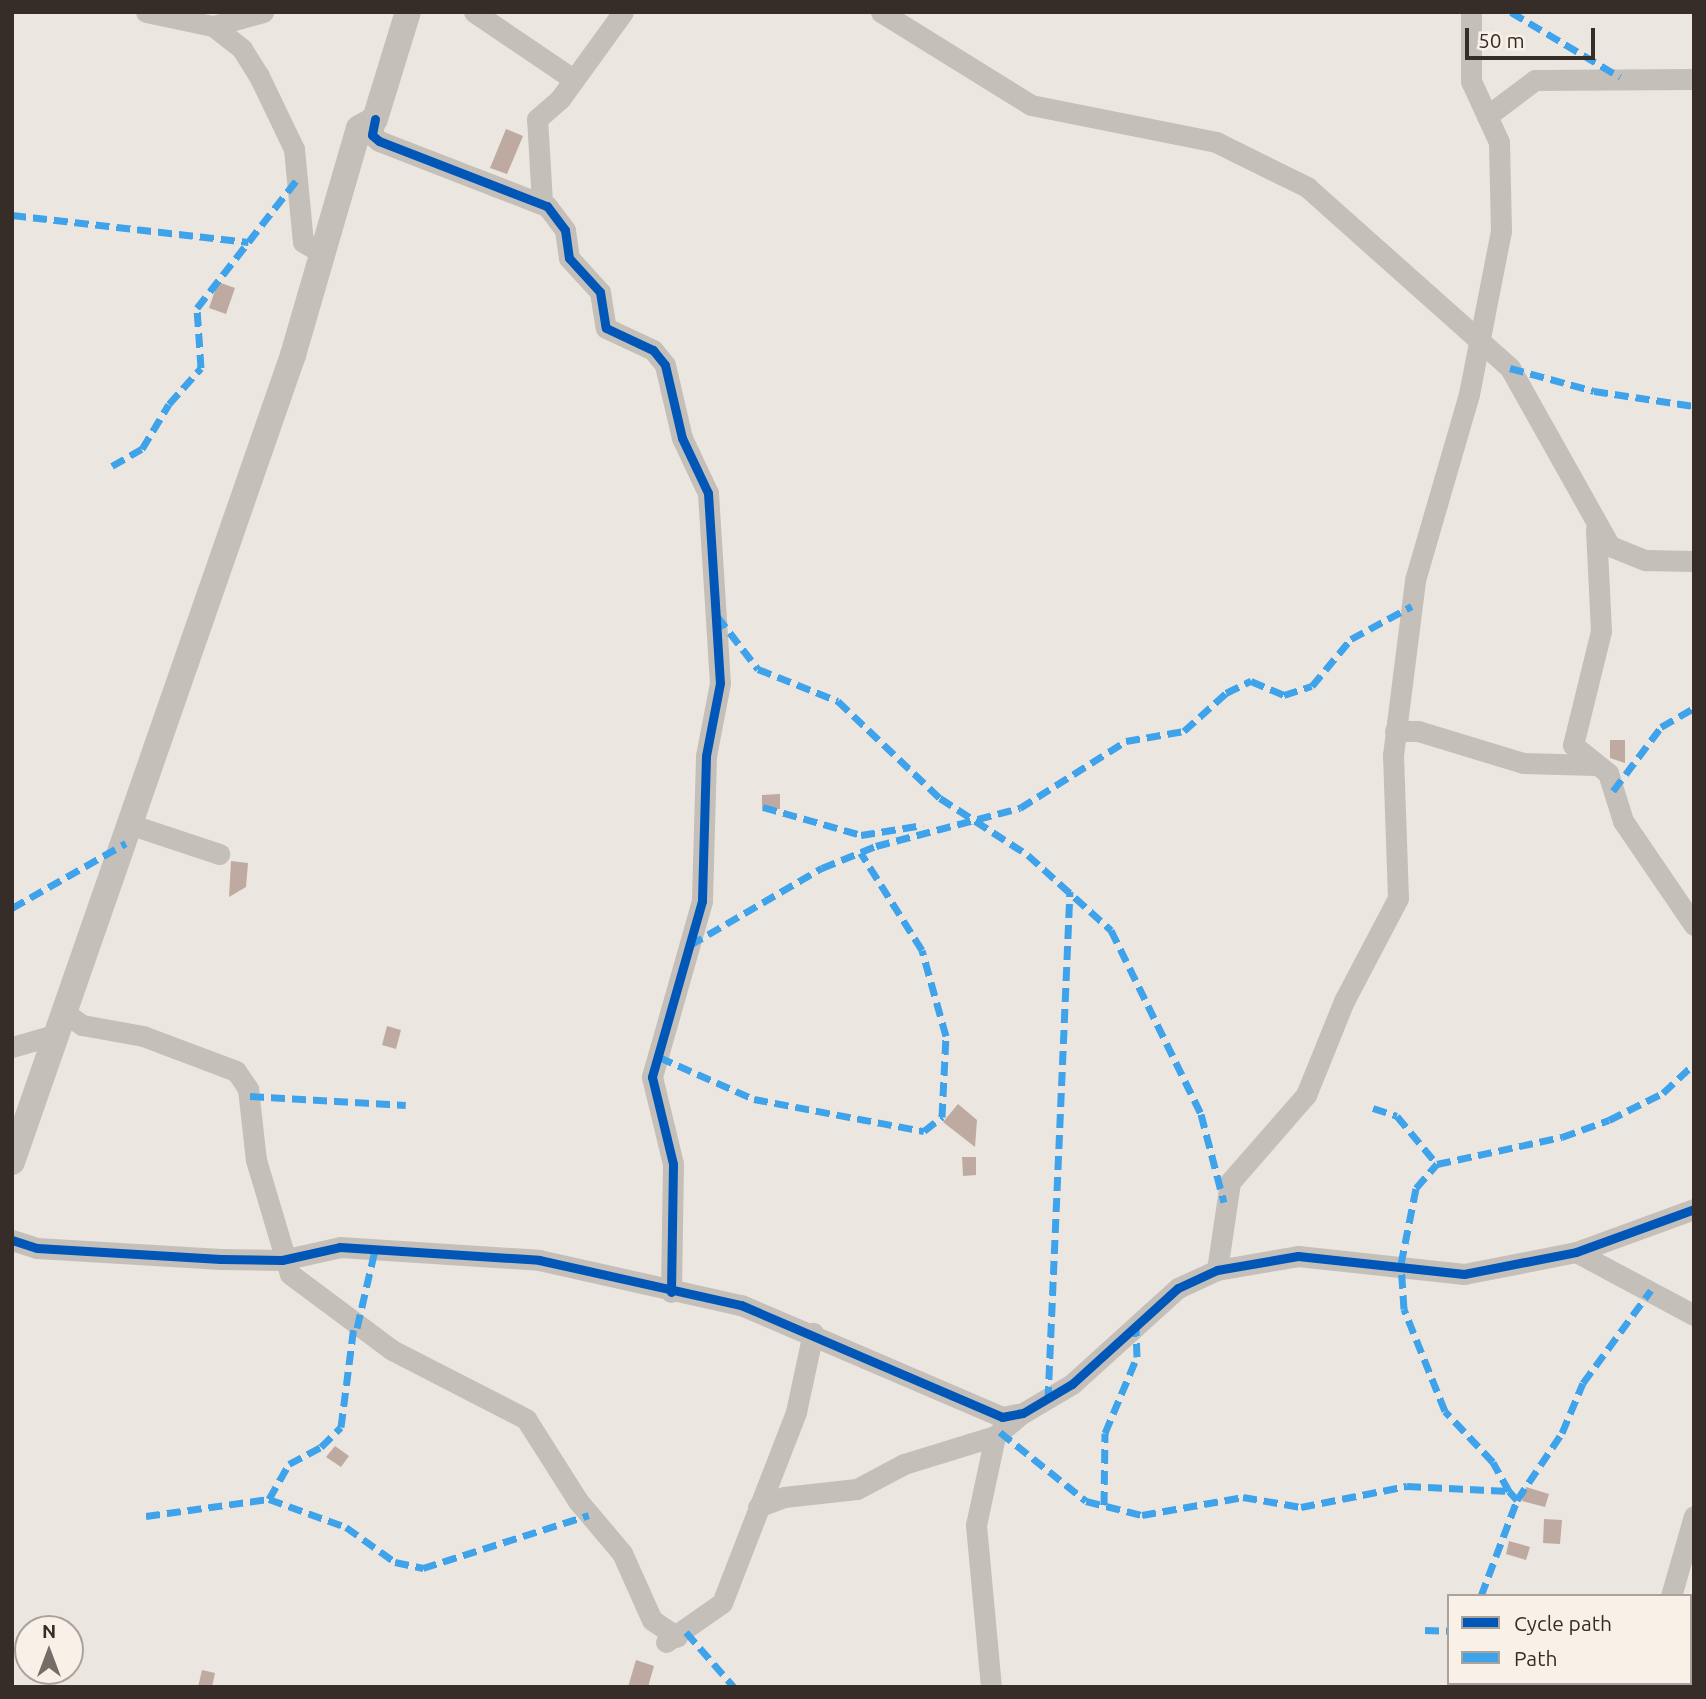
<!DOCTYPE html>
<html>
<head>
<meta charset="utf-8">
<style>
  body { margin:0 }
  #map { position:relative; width:1706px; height:1699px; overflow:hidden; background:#ece6e0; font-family:Ubuntu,sans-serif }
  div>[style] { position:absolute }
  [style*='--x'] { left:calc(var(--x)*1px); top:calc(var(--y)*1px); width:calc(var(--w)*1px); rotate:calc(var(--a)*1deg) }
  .building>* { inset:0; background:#bfaaa2 }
  .minor>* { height:21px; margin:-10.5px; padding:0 10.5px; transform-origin:10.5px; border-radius:10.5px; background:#c5bfba }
  .tertiary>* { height:26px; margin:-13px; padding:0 13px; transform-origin:13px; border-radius:13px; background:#c5bfba }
  .quiet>* { height:7px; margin-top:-3.5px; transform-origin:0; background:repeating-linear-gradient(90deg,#3fa3eb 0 14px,transparent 0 21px) }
  .cycleway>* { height:9px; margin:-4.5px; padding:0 4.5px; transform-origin:4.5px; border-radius:4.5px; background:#0057b8 }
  span { translate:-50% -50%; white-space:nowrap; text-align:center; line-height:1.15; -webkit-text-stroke:5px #f9f1e8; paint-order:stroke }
  .frame { position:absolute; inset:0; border:14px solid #362c28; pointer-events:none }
  .legend { position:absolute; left:1447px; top:1594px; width:245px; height:91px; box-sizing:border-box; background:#f9f1e8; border:2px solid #aba29b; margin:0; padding:9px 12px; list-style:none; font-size:21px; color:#362c28 }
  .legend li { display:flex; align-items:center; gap:14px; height:35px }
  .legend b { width:35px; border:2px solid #aba29b }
  .north { position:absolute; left:14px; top:1615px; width:70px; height:70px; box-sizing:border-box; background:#f9f1e8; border:2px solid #aba29b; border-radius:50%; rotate:0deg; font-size:19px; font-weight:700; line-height:28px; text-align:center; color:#362c28 }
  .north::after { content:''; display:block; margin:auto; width:24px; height:32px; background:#766d68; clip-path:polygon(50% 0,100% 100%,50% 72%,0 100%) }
  .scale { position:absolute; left:1465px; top:28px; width:130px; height:32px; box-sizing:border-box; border:4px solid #362c28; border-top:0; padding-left:9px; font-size:21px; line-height:24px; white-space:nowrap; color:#362c28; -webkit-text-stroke:5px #f9f1e8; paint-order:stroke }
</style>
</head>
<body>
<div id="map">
  <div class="building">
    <div style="clip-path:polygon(506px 129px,523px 136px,507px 174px,490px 168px)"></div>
    <div style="clip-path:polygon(218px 282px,235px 288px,226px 314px,209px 308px)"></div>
    <div style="clip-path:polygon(1610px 740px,1625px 740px,1625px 763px,1610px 758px)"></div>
    <div style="clip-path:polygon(780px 794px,780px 809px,762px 809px,762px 795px)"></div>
    <div style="clip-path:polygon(231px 861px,248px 863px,246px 887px,229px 897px)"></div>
    <div style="clip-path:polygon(387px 1026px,401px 1030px,396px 1049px,382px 1045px)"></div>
    <div style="clip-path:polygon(958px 1104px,977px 1120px,975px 1147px,943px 1122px)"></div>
    <div style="clip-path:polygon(962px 1157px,976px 1157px,976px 1175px,963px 1176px)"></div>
    <div style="clip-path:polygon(335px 1446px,349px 1456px,341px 1467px,326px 1457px)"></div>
    <div style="clip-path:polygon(1526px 1487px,1549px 1494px,1545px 1507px,1522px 1501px)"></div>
    <div style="clip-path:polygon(1544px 1519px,1562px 1520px,1560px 1544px,1543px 1543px)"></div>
    <div style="clip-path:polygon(1509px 1541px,1530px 1547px,1526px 1560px,1506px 1554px)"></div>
    <div style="clip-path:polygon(636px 1660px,654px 1666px,648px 1687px,628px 1687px)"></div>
    <div style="clip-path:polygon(202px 1670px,215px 1673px,212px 1687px,198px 1687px)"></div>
  </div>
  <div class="minor">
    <div style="--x:146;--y:12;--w:68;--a:11.8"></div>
    <div style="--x:213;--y:26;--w:52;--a:-15.6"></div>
    <div style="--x:474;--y:12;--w:120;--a:34.1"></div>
    <div style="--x:881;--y:12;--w:176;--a:31.8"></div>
    <div style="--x:1031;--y:105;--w:189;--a:11.3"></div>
    <div style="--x:1216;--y:142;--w:102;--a:26.3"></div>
    <div style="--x:1307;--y:187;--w:272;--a:41.7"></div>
    <div style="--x:1510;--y:368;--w:204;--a:60.7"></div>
    <div style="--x:1610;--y:546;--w:38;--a:22"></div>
    <div style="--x:1645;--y:560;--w:49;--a:1.2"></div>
    <div style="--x:213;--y:26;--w:37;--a:38"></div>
    <div style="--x:242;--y:49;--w:32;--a:58"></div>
    <div style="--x:259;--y:76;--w:81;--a:64.4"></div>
    <div style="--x:294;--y:149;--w:93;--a:84.5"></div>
    <div style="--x:303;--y:242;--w:22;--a:30"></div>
    <div style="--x:1487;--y:116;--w:60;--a:-36.9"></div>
    <div style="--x:1535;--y:80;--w:159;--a:-0.4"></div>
    <div style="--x:375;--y:119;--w:16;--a:101"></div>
    <div style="--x:372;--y:135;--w:9;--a:41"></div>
    <div style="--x:379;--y:141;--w:180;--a:21.2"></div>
    <div style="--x:547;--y:206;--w:30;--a:53"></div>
    <div style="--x:565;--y:230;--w:28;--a:82"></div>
    <div style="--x:569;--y:258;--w:46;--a:47.6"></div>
    <div style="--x:600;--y:292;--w:36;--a:81"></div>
    <div style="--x:606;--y:328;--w:52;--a:25.1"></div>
    <div style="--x:653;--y:350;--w:19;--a:51"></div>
    <div style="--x:665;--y:365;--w:75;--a:76.9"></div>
    <div style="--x:682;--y:438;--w:61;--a:64.7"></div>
    <div style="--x:708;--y:493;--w:190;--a:86.4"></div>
    <div style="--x:720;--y:683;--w:74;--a:100.9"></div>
    <div style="--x:706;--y:756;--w:145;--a:91.6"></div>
    <div style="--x:702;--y:901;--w:183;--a:105.9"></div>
    <div style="--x:652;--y:1077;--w:89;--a:76.4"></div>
    <div style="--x:673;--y:1164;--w:128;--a:90.9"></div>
    <div style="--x:542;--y:202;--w:83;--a:-93.4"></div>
    <div style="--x:537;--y:119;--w:30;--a:-41"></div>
    <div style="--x:560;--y:99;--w:107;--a:-54.1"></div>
    <div style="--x:1596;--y:529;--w:102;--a:87.2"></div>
    <div style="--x:1601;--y:631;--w:117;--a:103.8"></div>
    <div style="--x:1573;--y:745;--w:45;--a:38.7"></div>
    <div style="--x:1608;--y:773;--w:50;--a:72.6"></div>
    <div style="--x:1623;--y:821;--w:126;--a:55.7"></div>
    <div style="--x:1395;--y:731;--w:23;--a:0"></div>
    <div style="--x:1418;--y:731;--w:110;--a:16.9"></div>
    <div style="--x:1523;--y:763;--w:71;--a:1.6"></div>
    <div style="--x:132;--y:825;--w:92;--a:18.4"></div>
    <div style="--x:65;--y:1013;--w:21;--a:35"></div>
    <div style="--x:82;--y:1025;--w:62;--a:10.2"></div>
    <div style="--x:143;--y:1036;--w:99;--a:20.6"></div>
    <div style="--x:236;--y:1071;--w:22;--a:56"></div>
    <div style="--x:248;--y:1089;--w:71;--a:83.6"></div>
    <div style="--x:256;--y:1160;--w:119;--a:73.4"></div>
    <div style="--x:290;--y:1274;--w:127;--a:36.7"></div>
    <div style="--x:392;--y:1350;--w:151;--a:27.2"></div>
    <div style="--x:526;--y:1419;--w:97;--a:57.6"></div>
    <div style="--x:578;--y:1501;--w:68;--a:49.8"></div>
    <div style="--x:622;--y:1553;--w:73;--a:65.9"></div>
    <div style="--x:652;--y:1620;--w:30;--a:34"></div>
    <div style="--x:12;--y:1047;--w:47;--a:-16.1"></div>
    <div style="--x:12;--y:1240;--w:26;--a:18"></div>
    <div style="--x:37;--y:1248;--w:184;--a:3.4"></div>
    <div style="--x:221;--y:1259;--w:61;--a:0.9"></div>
    <div style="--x:282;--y:1260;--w:59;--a:-12.6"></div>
    <div style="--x:340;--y:1247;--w:199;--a:3.7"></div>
    <div style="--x:539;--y:1260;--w:207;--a:12.6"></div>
    <div style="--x:741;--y:1305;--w:284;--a:23.2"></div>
    <div style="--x:1002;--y:1417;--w:21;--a:-11"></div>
    <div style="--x:1023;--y:1413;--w:57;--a:-30.6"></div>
    <div style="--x:1072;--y:1384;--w:143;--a:-42.2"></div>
    <div style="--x:1178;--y:1288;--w:43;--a:-24.8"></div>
    <div style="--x:1217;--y:1270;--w:82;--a:-9.8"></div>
    <div style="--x:1298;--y:1256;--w:167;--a:6.2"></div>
    <div style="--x:1464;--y:1274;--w:114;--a:-11.1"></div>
    <div style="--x:1576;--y:1252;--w:126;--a:-20"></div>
    <div style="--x:1576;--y:1252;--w:134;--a:28.1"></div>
    <div style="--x:1217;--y:1270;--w:89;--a:-81.6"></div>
    <div style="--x:1230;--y:1182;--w:116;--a:-48.9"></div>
    <div style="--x:1306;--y:1095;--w:101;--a:-68"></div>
    <div style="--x:1344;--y:1001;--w:116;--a:-62.3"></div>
    <div style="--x:1398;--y:898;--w:143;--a:-92"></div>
    <div style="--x:1393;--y:755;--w:176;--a:-82.8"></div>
    <div style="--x:1415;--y:580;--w:194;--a:-73.8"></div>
    <div style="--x:1469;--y:394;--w:166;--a:-78.9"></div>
    <div style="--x:1501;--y:231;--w:89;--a:-91.3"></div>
    <div style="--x:1499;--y:142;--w:67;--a:-114.7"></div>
    <div style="--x:1471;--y:81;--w:69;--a:-90"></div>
    <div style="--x:758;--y:1507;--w:28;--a:-21"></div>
    <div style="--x:784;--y:1497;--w:73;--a:-6.3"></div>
    <div style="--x:857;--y:1489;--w:53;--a:-28"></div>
    <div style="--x:904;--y:1464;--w:95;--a:-17.1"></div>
    <div style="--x:1671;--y:1596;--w:83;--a:-74"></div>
    <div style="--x:666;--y:1642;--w:68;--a:-34.9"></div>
    <div style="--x:722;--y:1603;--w:205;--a:-68.8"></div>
    <div style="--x:796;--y:1412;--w:81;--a:-77.9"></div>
    <div style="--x:991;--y:1687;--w:163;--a:-95.3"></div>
    <div style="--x:976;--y:1525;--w:91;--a:-77.9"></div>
    <div style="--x:995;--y:1436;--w:34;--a:-40"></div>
    <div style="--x:1663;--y:1687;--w:4;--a:-76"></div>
  </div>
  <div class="tertiary">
    <div style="--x:12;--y:1162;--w:855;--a:-70.8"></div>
    <div style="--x:293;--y:355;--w:236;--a:-73.8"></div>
    <div style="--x:359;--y:128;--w:18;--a:-29"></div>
    <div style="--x:375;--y:119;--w:112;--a:-72.9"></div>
  </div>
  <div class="quiet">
    <div style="--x:1511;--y:12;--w:127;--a:30.8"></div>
    <div style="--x:12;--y:215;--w:238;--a:6.5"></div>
    <div style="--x:1510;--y:368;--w:87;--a:15.3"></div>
    <div style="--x:1594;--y:391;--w:101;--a:8.5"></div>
    <div style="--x:112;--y:466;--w:34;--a:-30"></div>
    <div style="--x:142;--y:449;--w:52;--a:-59"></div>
    <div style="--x:169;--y:404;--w:48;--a:-48.4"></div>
    <div style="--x:201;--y:368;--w:60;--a:-93.8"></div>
    <div style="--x:197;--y:308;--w:166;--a:-52.1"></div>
    <div style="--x:717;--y:616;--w:67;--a:52.3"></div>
    <div style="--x:758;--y:669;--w:86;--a:21.8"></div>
    <div style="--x:838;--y:701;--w:141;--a:43.6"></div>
    <div style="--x:940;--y:798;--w:105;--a:32.9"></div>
    <div style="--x:1028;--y:855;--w:112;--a:42.1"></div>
    <div style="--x:1111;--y:930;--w:205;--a:63.9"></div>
    <div style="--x:1201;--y:1114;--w:91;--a:75.4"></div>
    <div style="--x:1613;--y:791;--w:80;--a:-53.1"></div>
    <div style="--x:1661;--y:727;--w:38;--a:-30"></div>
    <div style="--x:763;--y:807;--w:102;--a:15.9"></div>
    <div style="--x:861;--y:835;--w:63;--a:-9.2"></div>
    <div style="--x:12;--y:908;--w:131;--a:-29.7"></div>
    <div style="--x:690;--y:945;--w:153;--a:-30.3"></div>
    <div style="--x:822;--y:868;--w:58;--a:-22.2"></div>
    <div style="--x:876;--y:846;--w:149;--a:-14.8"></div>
    <div style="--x:1020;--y:808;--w:125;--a:-32.3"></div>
    <div style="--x:1126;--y:741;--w:59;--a:-9.8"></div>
    <div style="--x:1184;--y:731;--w:57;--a:-42.1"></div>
    <div style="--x:1226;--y:693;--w:28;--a:-26"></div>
    <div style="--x:1251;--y:681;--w:36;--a:23"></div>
    <div style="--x:1284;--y:695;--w:29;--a:-18"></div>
    <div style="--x:1312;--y:686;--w:61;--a:-50.3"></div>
    <div style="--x:1351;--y:639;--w:69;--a:-28.4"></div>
    <div style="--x:659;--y:1057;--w:104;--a:23.9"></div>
    <div style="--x:754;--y:1099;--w:173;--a:10.7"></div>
    <div style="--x:924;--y:1131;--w:23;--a:-38"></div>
    <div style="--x:942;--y:1117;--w:81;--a:-87.2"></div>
    <div style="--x:946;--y:1036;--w:89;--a:-105.6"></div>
    <div style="--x:922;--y:950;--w:115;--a:-122.2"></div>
    <div style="--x:250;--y:1096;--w:156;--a:3.3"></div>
    <div style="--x:1373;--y:1108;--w:25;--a:18"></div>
    <div style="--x:1397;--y:1116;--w:62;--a:50.2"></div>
    <div style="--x:357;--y:1328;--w:80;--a:-77"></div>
    <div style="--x:1048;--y:1400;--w:509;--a:-87.53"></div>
    <div style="--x:1000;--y:1432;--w:110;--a:38.7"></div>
    <div style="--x:1086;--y:1501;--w:58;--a:14"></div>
    <div style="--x:1142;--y:1515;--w:103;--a:-10.1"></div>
    <div style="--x:1243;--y:1497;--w:59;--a:9.8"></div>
    <div style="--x:1301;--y:1507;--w:108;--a:-11.2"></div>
    <div style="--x:1407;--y:1486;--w:102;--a:2.8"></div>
    <div style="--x:1509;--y:1491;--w:12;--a:48"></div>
    <div style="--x:1509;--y:1491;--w:33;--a:-119"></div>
    <div style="--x:1493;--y:1462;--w:70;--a:-133.3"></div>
    <div style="--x:1445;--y:1411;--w:110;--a:-111.9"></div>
    <div style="--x:1404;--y:1309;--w:45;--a:-93.8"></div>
    <div style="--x:1401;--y:1264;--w:77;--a:-78.8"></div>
    <div style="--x:1416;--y:1188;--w:32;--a:-49"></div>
    <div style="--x:1437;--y:1164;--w:128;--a:-12.2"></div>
    <div style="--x:1562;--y:1137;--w:50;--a:-19.9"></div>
    <div style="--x:1609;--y:1120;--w:60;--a:-26.6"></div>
    <div style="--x:1663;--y:1093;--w:42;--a:-43.1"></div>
    <div style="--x:269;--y:1499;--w:82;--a:20"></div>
    <div style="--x:346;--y:1527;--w:60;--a:35.5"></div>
    <div style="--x:395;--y:1562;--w:29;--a:12"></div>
    <div style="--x:423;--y:1568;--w:174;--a:-17.7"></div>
    <div style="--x:1104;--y:1505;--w:72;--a:-89.2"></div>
    <div style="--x:1105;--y:1433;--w:82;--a:-67.2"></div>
    <div style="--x:1137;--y:1357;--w:33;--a:-92"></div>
    <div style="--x:146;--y:1516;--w:124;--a:-7.9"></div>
    <div style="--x:269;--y:1499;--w:40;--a:-60.3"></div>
    <div style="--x:289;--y:1464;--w:36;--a:-28"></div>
    <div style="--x:321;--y:1447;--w:28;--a:-45"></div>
    <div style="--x:341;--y:1427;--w:102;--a:-82.7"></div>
    <div style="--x:1481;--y:1596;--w:103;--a:-69.4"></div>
    <div style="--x:1517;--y:1500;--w:81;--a:-56.1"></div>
    <div style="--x:1562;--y:1433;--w:54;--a:-67.2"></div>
    <div style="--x:1583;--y:1383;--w:115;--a:-53.8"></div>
    <div style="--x:1425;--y:1630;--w:24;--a:2"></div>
    <div style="--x:686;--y:1632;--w:73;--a:48.9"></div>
  </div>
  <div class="cycleway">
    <div style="--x:375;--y:119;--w:16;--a:101"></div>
    <div style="--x:372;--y:135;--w:9;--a:41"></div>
    <div style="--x:379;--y:141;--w:180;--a:21.2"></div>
    <div style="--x:547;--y:206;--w:30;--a:53"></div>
    <div style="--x:565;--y:230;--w:28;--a:82"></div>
    <div style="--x:569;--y:258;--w:46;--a:47.6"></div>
    <div style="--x:600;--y:292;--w:36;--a:81"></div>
    <div style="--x:606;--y:328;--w:52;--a:25.1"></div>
    <div style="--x:653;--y:350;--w:19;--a:51"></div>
    <div style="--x:665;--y:365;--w:75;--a:76.9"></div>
    <div style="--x:682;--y:438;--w:61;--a:64.7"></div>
    <div style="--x:708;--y:493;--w:190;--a:86.4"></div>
    <div style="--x:720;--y:683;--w:74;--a:100.9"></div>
    <div style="--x:706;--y:756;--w:145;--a:91.6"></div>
    <div style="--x:702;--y:901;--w:183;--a:105.9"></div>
    <div style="--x:652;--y:1077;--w:89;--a:76.4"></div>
    <div style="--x:673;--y:1164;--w:128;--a:90.9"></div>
    <div style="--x:12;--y:1240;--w:26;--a:18"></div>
    <div style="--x:37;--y:1248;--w:184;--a:3.4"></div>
    <div style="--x:221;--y:1259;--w:61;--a:0.9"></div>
    <div style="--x:282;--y:1260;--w:59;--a:-12.6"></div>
    <div style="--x:340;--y:1247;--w:199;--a:3.7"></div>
    <div style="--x:539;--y:1260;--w:207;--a:12.6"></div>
    <div style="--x:741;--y:1305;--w:284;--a:23.2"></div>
    <div style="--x:1002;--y:1417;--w:21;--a:-11"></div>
    <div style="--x:1023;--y:1413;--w:57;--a:-30.6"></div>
    <div style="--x:1072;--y:1384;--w:143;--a:-42.2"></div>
    <div style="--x:1178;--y:1288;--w:43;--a:-24.8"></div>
    <div style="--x:1217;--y:1270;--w:82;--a:-9.8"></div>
    <div style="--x:1298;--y:1256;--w:167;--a:6.2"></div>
    <div style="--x:1464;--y:1274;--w:114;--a:-11.1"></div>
    <div style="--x:1576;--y:1252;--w:126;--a:-20"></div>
  </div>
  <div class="frame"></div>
  <ul class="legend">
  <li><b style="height:9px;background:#0057b8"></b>Cycle path</li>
  <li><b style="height:9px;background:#3fa3eb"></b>Path</li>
  </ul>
  <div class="north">N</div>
  <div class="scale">50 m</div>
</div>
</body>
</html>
